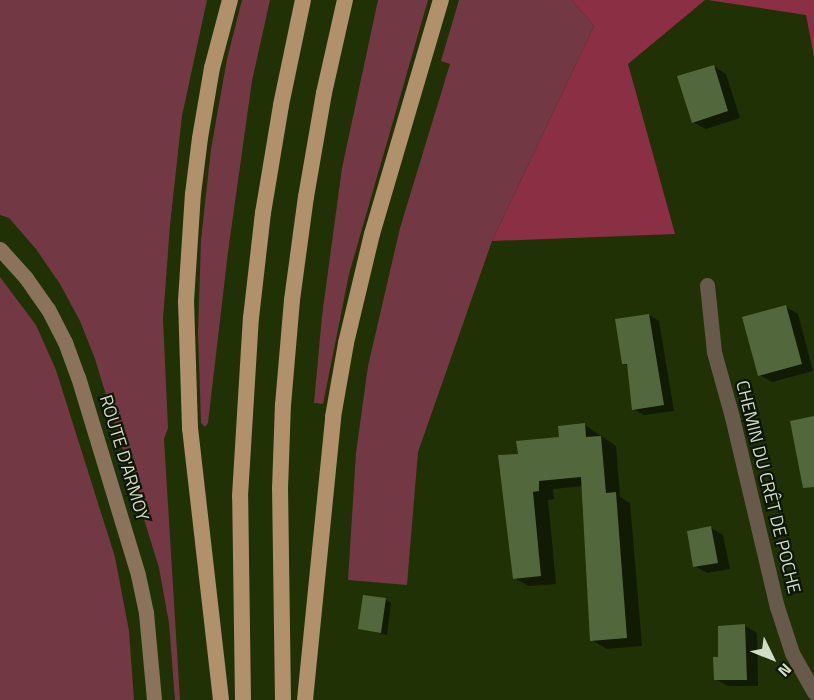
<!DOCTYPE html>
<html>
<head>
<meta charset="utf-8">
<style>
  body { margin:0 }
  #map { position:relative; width:814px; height:700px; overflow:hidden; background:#203106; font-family:"Titillium Web",sans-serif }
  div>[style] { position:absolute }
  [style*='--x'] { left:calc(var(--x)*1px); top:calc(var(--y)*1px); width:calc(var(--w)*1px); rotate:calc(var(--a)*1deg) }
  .green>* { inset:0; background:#723843 }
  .forest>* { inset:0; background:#8b2f45 }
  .shadow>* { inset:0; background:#0007 }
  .building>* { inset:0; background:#53673c }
  .minor>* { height:15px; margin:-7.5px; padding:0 7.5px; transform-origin:7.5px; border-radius:7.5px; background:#685a4a }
  .secondary>* { height:15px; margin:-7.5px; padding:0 7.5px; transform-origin:7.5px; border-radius:7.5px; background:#8a735a }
  .trunk>* { height:16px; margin:-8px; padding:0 8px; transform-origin:8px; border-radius:8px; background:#b1906c }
  span { translate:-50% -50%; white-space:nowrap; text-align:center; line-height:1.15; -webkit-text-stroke:4.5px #0e1606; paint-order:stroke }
  .street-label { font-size:18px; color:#d1ddc5 }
  .north { position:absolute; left:742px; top:628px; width:60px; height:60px; -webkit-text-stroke:4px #0e1606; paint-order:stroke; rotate:133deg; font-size:16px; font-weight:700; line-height:24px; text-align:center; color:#d1ddc5 }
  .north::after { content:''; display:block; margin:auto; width:21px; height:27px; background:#d1ddc5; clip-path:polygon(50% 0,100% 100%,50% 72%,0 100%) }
</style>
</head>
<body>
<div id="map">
  <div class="green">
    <div style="clip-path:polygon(0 0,207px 0,182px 116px,170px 225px,163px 319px,168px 428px,164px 439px,180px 700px,175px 700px,169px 623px,159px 568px,95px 359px,80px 321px,60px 284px,36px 249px,9px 218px,0 215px)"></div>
    <div style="clip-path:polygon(242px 0,270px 0,252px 81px,228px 252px,208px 423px,205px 427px,201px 423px,198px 332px,201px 240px,211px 149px,227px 59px)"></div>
    <div style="clip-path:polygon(378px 0,428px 0,349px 274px,323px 404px,314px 403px,322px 316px,342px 168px)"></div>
    <div style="clip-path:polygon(459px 0,572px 0,594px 26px,492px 241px,418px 452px,407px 585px,348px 580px,356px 453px,368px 366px,400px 228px,450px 64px,441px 61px)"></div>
    <div style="clip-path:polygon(0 277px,36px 325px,56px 370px,115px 557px,129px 631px,134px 700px,0 700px)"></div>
  </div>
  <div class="forest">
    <div style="clip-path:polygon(572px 0,705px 0,628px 64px,675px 234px,492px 241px,594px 26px)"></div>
    <div style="clip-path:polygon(708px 0,814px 0,814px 57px,806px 15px)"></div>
  </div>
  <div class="shadow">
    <div style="clip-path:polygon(714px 66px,726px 74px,740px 118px,706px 129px,693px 122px)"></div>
    <div style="clip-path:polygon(786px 307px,798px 314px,813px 371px,772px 382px,760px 375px)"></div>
    <div style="clip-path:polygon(649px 315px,659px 321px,674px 411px,644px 415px,633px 409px,629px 367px,623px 363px)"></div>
    <div style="clip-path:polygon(585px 425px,616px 446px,620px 497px,630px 503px,642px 646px,607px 649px,592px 640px,583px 486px,553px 489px,554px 499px,548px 500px,556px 584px,529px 586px,514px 578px,519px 455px)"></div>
    <div style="clip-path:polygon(711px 528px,723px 535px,730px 569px,707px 573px,695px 566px)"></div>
    <div style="clip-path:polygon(385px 599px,391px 603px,387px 635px,360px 628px)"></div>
    <div style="clip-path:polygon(745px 626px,757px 633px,758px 686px,728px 686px,715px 679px,719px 658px)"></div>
  </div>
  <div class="building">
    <div style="clip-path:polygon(714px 65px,728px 111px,692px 123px,677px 76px)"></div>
    <div style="clip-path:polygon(786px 305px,802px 364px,758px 376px,742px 317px)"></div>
    <div style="clip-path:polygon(649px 314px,664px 405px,632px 410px,627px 364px,622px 364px,615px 319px)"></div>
    <div style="clip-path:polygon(814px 416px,814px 487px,803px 488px,790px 421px)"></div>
    <div style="clip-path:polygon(585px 423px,586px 437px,601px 436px,606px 493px,616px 492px,627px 638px,590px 641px,581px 477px,539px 481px,539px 491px,533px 492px,541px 576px,513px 579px,498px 455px,518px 454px,516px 441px,559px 437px,558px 426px)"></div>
    <div style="clip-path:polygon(711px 526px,718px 563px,693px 567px,687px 531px)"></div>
    <div style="clip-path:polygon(363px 595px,386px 598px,381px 633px,358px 629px)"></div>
    <div style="clip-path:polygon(745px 624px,747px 680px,714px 680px,713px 657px,718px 657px,718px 626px)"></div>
  </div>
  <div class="minor">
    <div style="--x:707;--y:285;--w:67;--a:84"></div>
    <div style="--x:714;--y:352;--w:67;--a:74.5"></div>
    <div style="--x:732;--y:417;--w:195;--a:76.7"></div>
    <div style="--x:777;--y:607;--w:48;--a:71.9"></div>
    <div style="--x:792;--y:653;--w:45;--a:60.6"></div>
  </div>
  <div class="secondary">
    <div style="--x:0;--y:249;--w:39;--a:48"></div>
    <div style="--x:26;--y:278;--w:38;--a:55"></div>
    <div style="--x:48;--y:309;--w:37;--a:63"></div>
    <div style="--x:65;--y:342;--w:37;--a:70"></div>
    <div style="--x:78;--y:377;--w:207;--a:73.1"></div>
    <div style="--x:138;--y:575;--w:39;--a:78"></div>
    <div style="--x:146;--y:613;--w:87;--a:84.7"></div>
  </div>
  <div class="trunk">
    <div style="--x:221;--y:700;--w:274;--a:-96.5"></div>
    <div style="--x:190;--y:428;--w:127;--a:-91.8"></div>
    <div style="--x:186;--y:301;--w:107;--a:-86.3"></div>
    <div style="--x:193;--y:194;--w:56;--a:-82.9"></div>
    <div style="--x:200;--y:138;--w:71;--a:-80.3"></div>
    <div style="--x:212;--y:68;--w:70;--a:-75.2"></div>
    <div style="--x:243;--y:700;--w:204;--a:-90.8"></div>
    <div style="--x:240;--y:496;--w:178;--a:-86.5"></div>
    <div style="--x:251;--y:318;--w:106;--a:-83.5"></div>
    <div style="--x:263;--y:213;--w:109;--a:-80.5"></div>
    <div style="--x:281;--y:105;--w:107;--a:-78.2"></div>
    <div style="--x:283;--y:700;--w:211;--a:-90.8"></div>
    <div style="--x:280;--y:489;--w:84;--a:-88"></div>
    <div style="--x:283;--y:405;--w:105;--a:-85.1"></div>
    <div style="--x:292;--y:300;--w:104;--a:-82.3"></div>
    <div style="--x:306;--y:197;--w:106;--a:-80.2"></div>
    <div style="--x:324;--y:93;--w:95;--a:-77.3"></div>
    <div style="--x:305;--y:700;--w:284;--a:-84.3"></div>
    <div style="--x:333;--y:417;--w:75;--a:-80"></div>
    <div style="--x:346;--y:343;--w:112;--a:-76.6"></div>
    <div style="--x:372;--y:234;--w:244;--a:-73.6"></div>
  </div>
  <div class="street-label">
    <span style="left:124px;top:458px;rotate:73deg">ROUTE D'ARMOY</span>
    <span style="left:768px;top:487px;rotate:76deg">CHEMIN DU CRÊT DE POCHE</span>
  </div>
  <div class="north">N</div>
</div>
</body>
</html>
